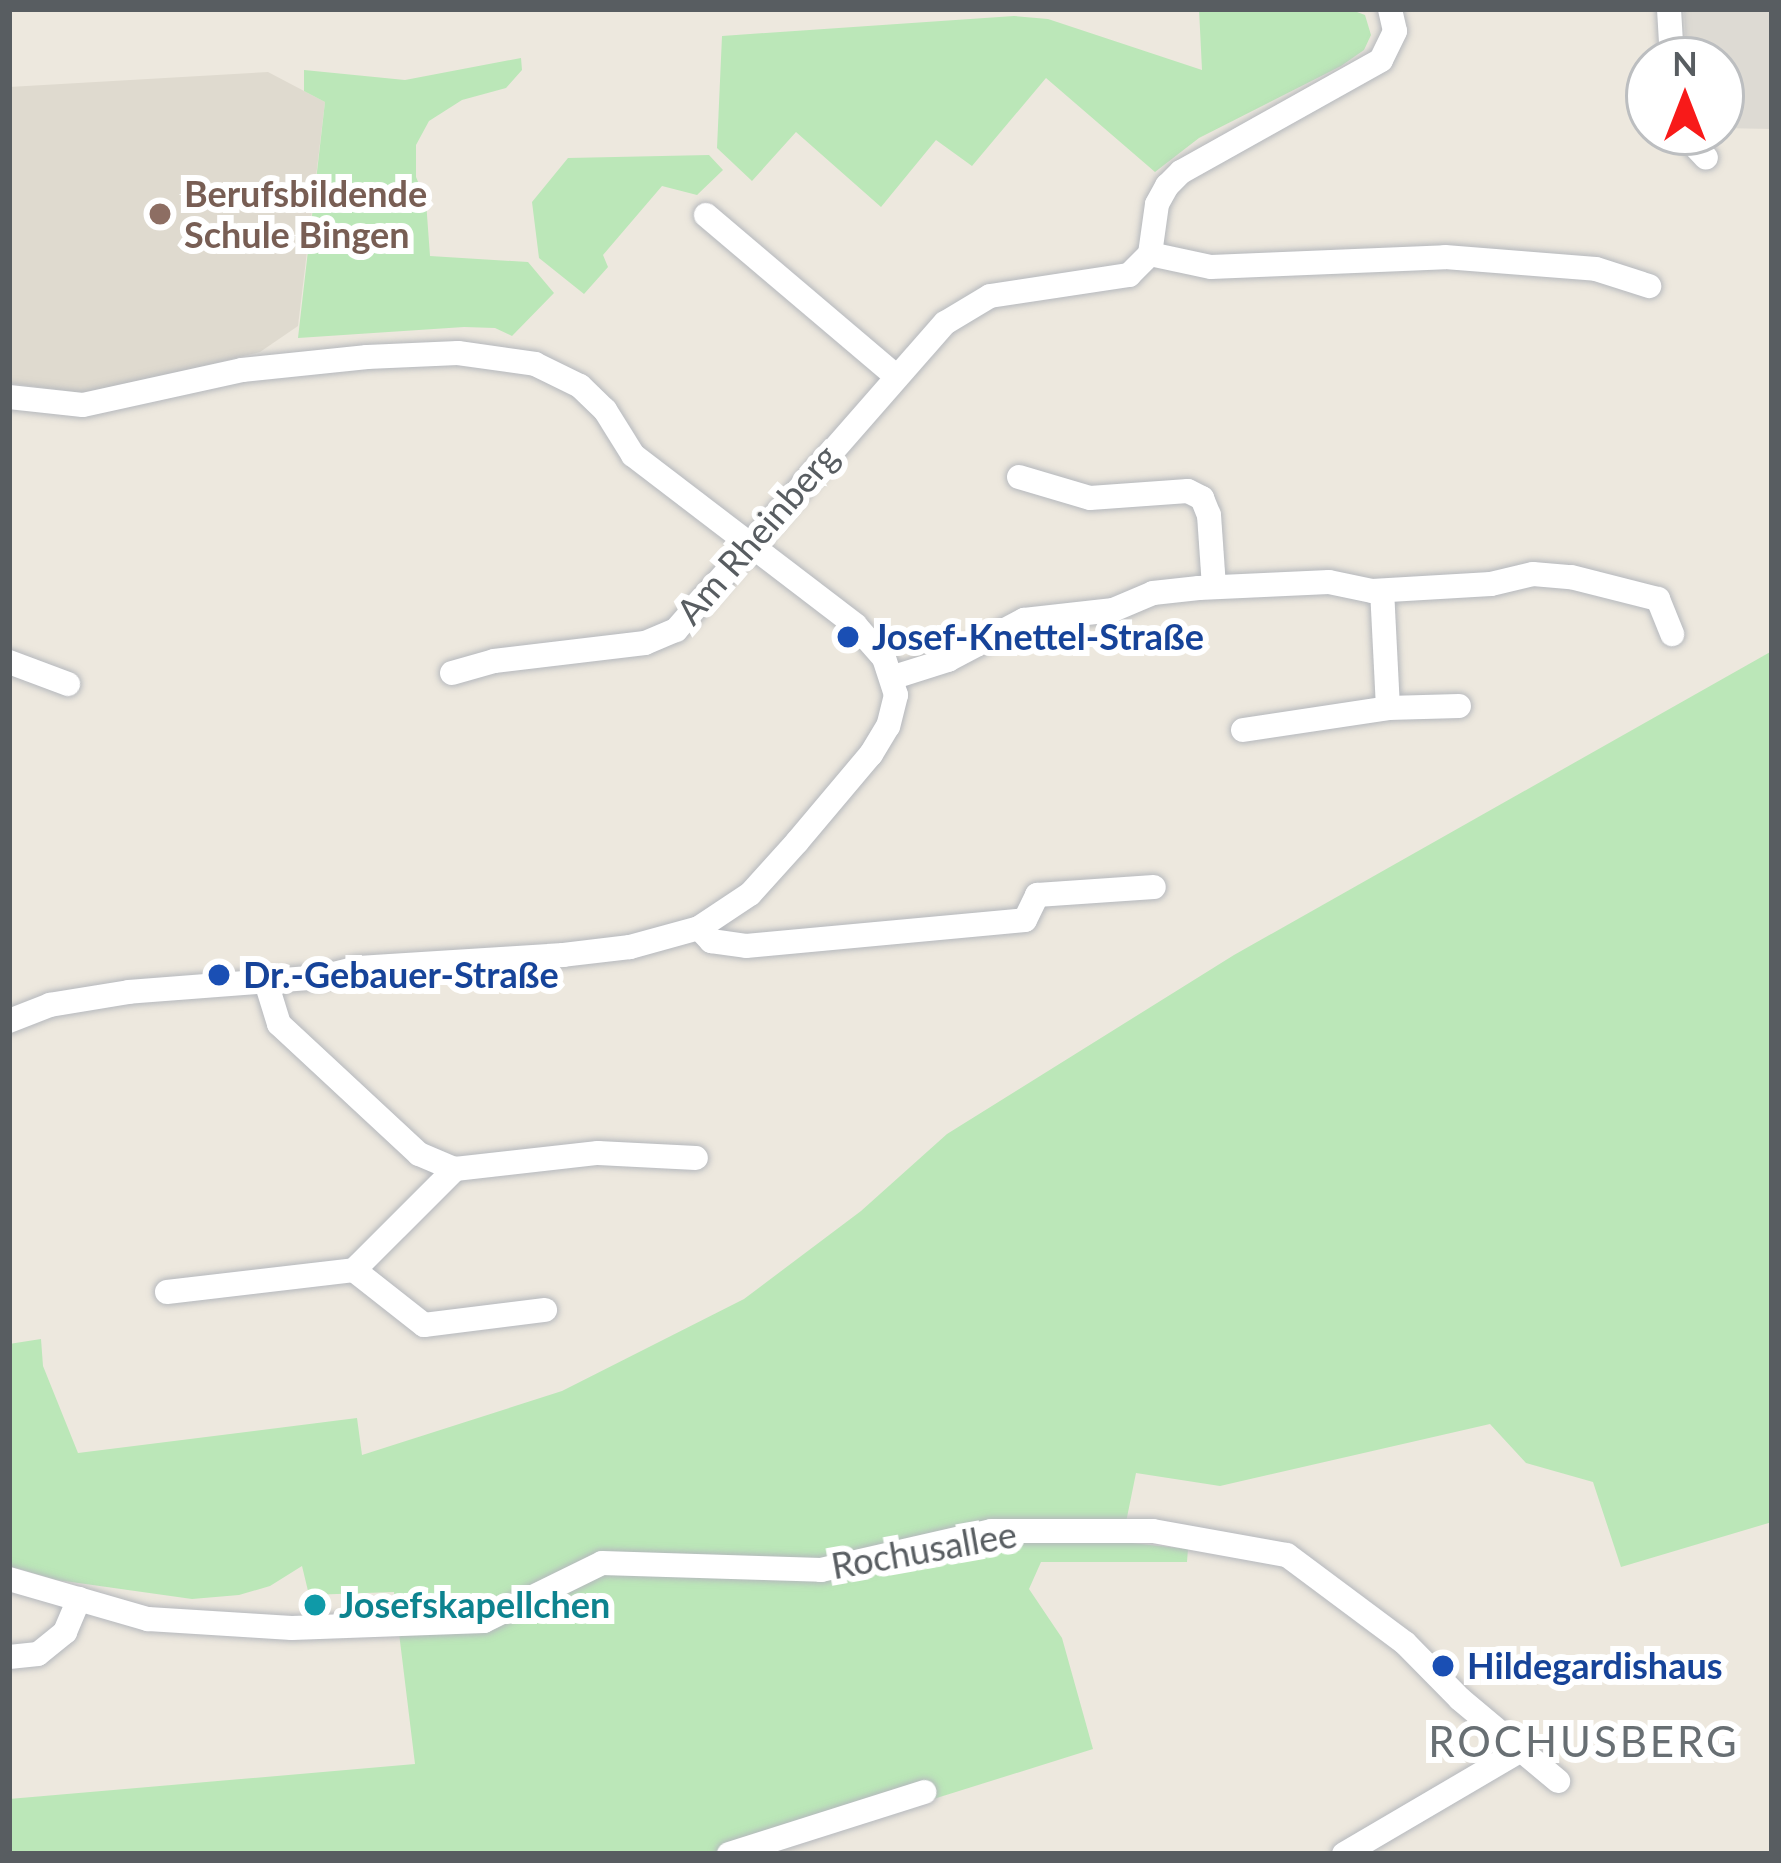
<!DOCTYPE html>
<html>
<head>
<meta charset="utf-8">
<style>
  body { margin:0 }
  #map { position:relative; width:1781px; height:1863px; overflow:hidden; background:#ede8de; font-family:Lato,sans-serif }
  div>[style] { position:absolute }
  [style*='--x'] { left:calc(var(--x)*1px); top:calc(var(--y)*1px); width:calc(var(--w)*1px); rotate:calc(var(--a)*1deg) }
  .industrial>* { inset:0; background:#dddad3 }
  .education>* { inset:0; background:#dfdacf }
  .green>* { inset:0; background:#bbe7b8 }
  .roads { filter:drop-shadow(0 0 3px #b5b8bd) drop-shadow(0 0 3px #b5b8bd) }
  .street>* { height:24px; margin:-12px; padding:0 12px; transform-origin:12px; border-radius:12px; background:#fff }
  .dots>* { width:33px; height:33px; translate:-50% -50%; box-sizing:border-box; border:6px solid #fff; border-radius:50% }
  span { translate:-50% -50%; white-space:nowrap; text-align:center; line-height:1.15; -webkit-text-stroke:12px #fff; paint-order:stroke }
  .education-label { font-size:36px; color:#785e54; font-weight:700 }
  .left { translate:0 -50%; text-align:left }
  .street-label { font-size:36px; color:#585d61 }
  .transit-label { font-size:36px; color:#164399; font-weight:700 }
  .culture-label { font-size:36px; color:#0d838f; font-weight:700 }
  .quarter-label { font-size:42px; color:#686f73; letter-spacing:3px }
  .frame { position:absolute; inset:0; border:12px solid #585d61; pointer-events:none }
  .north { position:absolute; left:1625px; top:36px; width:120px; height:120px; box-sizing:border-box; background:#fff; border:3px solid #bcbec0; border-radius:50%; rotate:0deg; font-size:33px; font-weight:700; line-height:48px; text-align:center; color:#585d61 }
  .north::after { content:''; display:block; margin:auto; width:42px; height:54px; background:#f81a19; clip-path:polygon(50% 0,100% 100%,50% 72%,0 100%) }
</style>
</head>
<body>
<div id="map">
  <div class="industrial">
    <div style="clip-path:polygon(1684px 9px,1772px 9px,1772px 129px,1721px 128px,1721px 60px,1687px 60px)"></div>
  </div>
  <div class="education">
    <div style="clip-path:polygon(268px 72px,325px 102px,298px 326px,260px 352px,90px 394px,9px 383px,9px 87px)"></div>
  </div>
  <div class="green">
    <div style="clip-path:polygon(1199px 9px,1349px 9px,1365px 15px,1371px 35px,1364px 50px,1341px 66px,1199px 138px,1155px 172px,1046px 78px,972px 166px,936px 140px,881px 207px,796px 132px,752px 181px,717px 148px,722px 36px,1014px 16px,1048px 19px,1202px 70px)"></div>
    <div style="clip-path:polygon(521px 58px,522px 70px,506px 88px,462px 100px,429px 121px,416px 145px,416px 177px,426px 201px,430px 256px,528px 262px,554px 293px,512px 336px,495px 328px,464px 327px,298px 338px,325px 102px,304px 91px,304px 70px,405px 80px)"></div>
    <div style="clip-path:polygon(709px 155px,723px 170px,697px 195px,662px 186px,603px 255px,608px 267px,584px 294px,539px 258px,532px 202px,568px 158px)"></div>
    <div style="clip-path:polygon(1772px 651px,1772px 1522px,1621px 1567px,1593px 1482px,1526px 1463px,1490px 1424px,1220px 1486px,1136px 1473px,1122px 1542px,1188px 1549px,1187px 1562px,1041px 1562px,1029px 1589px,1062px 1638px,1093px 1749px,758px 1854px,9px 1854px,9px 1799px,415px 1764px,394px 1592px,309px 1595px,302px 1566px,270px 1586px,239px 1595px,192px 1599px,57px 1580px,9px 1566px,9px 1344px,41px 1339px,43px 1366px,78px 1453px,357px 1418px,362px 1455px,562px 1391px,744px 1299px,861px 1211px,947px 1134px,1234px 955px)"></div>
  </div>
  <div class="roads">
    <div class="street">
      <div style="--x:1669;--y:9;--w:51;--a:86.6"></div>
      <div style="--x:1682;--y:132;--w:35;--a:47"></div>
      <div style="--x:706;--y:215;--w:249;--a:40.3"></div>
      <div style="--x:1150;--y:254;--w:62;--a:12"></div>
      <div style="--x:1211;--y:267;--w:234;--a:-2.4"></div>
      <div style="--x:1445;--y:257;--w:151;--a:4.5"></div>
      <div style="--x:1596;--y:269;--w:56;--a:17.8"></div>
      <div style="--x:9;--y:397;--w:74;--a:6.2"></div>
      <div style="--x:83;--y:405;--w:163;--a:-12.4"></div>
      <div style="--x:242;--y:370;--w:126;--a:-5.9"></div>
      <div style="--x:367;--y:357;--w:91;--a:-2.5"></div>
      <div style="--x:458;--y:353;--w:78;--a:8.1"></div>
      <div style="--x:535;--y:364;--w:50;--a:26.1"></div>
      <div style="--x:580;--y:386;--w:35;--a:44"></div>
      <div style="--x:605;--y:410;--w:53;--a:58.1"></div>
      <div style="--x:633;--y:455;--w:280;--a:37.4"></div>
      <div style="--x:855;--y:625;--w:44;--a:48.7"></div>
      <div style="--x:884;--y:658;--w:39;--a:72"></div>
      <div style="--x:896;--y:695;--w:32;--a:104"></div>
      <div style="--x:888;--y:726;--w:33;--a:121"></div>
      <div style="--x:871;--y:754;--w:115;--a:130.1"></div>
      <div style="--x:797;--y:842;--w:70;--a:132.1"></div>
      <div style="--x:750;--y:894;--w:61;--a:146.3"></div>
      <div style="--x:699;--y:928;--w:72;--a:164.6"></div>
      <div style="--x:630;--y:947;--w:67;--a:173.2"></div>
      <div style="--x:563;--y:955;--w:205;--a:176.4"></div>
      <div style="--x:358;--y:968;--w:37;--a:166"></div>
      <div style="--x:322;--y:977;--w:194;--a:175.6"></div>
      <div style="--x:129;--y:992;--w:80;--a:170.7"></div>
      <div style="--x:50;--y:1005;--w:44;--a:158.7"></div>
      <div style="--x:1019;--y:477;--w:74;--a:16.5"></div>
      <div style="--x:1090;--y:498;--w:98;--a:-4.1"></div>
      <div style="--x:1188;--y:491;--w:16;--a:27"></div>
      <div style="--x:1202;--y:498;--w:18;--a:68"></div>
      <div style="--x:1209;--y:515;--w:72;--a:86"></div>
      <div style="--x:9;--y:662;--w:63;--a:20.4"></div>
      <div style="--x:452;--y:673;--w:44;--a:-15.9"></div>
      <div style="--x:494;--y:661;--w:152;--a:-6.8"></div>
      <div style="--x:645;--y:643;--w:34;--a:-23"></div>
      <div style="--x:676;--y:630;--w:408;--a:-48.8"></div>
      <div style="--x:945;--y:323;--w:52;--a:-31"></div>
      <div style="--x:990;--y:296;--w:141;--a:-8.6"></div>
      <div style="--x:1129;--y:275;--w:30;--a:-45"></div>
      <div style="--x:1150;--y:254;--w:50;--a:-82"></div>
      <div style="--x:1157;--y:204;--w:21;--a:-61"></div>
      <div style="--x:1167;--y:186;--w:20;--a:-45"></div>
      <div style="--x:1181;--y:172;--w:229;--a:-29.2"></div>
      <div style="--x:1381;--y:60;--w:32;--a:-64"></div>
      <div style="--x:1395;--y:31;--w:23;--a:-103"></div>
      <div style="--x:894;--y:677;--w:57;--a:-17.5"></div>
      <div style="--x:948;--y:660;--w:86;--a:-27.8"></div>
      <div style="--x:1024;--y:620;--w:90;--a:-6.4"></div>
      <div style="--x:1113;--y:610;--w:43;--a:-23"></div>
      <div style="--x:1153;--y:593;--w:46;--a:-6.2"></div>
      <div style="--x:1199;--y:588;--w:130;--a:-2.6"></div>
      <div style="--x:1329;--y:582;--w:44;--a:11.8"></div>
      <div style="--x:1372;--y:591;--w:119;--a:-3.4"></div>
      <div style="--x:1491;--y:584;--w:43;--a:-13.4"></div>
      <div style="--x:1533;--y:574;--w:38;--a:5"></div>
      <div style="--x:1571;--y:577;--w:90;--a:14.2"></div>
      <div style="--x:1658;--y:599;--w:38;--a:68"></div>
      <div style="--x:1388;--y:708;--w:71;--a:-1.6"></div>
      <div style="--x:1243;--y:730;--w:147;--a:-8.6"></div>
      <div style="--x:1388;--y:708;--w:117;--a:-92.9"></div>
      <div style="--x:699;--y:928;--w:18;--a:47"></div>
      <div style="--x:711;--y:941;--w:35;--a:8"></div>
      <div style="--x:746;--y:946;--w:280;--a:-5.3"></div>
      <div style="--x:1025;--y:920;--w:28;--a:-64"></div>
      <div style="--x:1037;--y:895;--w:117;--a:-3.9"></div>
      <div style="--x:266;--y:982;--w:44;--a:72.8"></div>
      <div style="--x:279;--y:1024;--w:191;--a:42.9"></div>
      <div style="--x:419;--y:1154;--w:39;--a:23"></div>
      <div style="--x:455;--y:1169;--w:144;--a:-6.4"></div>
      <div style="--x:598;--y:1153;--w:98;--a:2.9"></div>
      <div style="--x:354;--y:1270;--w:89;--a:38.2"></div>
      <div style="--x:424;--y:1325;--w:122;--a:-7.1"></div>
      <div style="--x:167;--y:1292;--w:188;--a:-6.7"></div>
      <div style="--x:354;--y:1270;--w:143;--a:-45"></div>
      <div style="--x:9;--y:1579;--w:145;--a:16.1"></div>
      <div style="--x:148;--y:1619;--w:144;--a:3.6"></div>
      <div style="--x:292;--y:1628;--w:192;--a:-2.1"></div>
      <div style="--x:484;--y:1621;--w:131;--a:-26.2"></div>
      <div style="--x:602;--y:1563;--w:219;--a:1.8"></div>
      <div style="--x:821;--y:1570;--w:174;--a:-12.9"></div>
      <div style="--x:991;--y:1531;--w:162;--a:0"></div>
      <div style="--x:1153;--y:1531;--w:136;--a:10.2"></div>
      <div style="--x:1287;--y:1555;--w:147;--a:36.7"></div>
      <div style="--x:1405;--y:1643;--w:78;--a:45.5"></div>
      <div style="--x:1460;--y:1699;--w:128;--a:39.9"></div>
      <div style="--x:9;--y:1657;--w:29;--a:-6"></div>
      <div style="--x:38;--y:1654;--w:35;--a:-39"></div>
      <div style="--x:65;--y:1632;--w:36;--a:-67"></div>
      <div style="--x:729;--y:1854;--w:205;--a:-17.6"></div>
      <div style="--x:1344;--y:1854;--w:205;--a:-30.4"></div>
    </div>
  </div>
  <div class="dots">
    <div style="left:160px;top:214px;background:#8d6e63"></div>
    <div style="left:848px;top:637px;background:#1a4fb4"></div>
    <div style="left:219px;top:975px;background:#1a4fb4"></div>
    <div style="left:315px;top:1605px;background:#0f9aa8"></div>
    <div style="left:1443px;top:1666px;background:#1a4fb4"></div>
  </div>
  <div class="education-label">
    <span class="left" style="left:184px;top:214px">Berufsbildende<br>Schule Bingen</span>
  </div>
  <div class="street-label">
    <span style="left:757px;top:534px;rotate:-49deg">Am Rheinberg</span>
    <span style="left:924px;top:1550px;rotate:-10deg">Rochusallee</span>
  </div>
  <div class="transit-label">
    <span class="left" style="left:872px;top:637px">Josef-Knettel-Straße</span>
    <span class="left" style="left:243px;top:975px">Dr.-Gebauer-Straße</span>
    <span class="left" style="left:1467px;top:1666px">Hildegardishaus</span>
  </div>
  <div class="culture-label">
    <span class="left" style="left:339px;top:1605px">Josefskapellchen</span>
  </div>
  <div class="quarter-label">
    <span style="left:1584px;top:1741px">ROCHUSBERG</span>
  </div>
  <div class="frame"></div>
  <div class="north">N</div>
</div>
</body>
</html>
